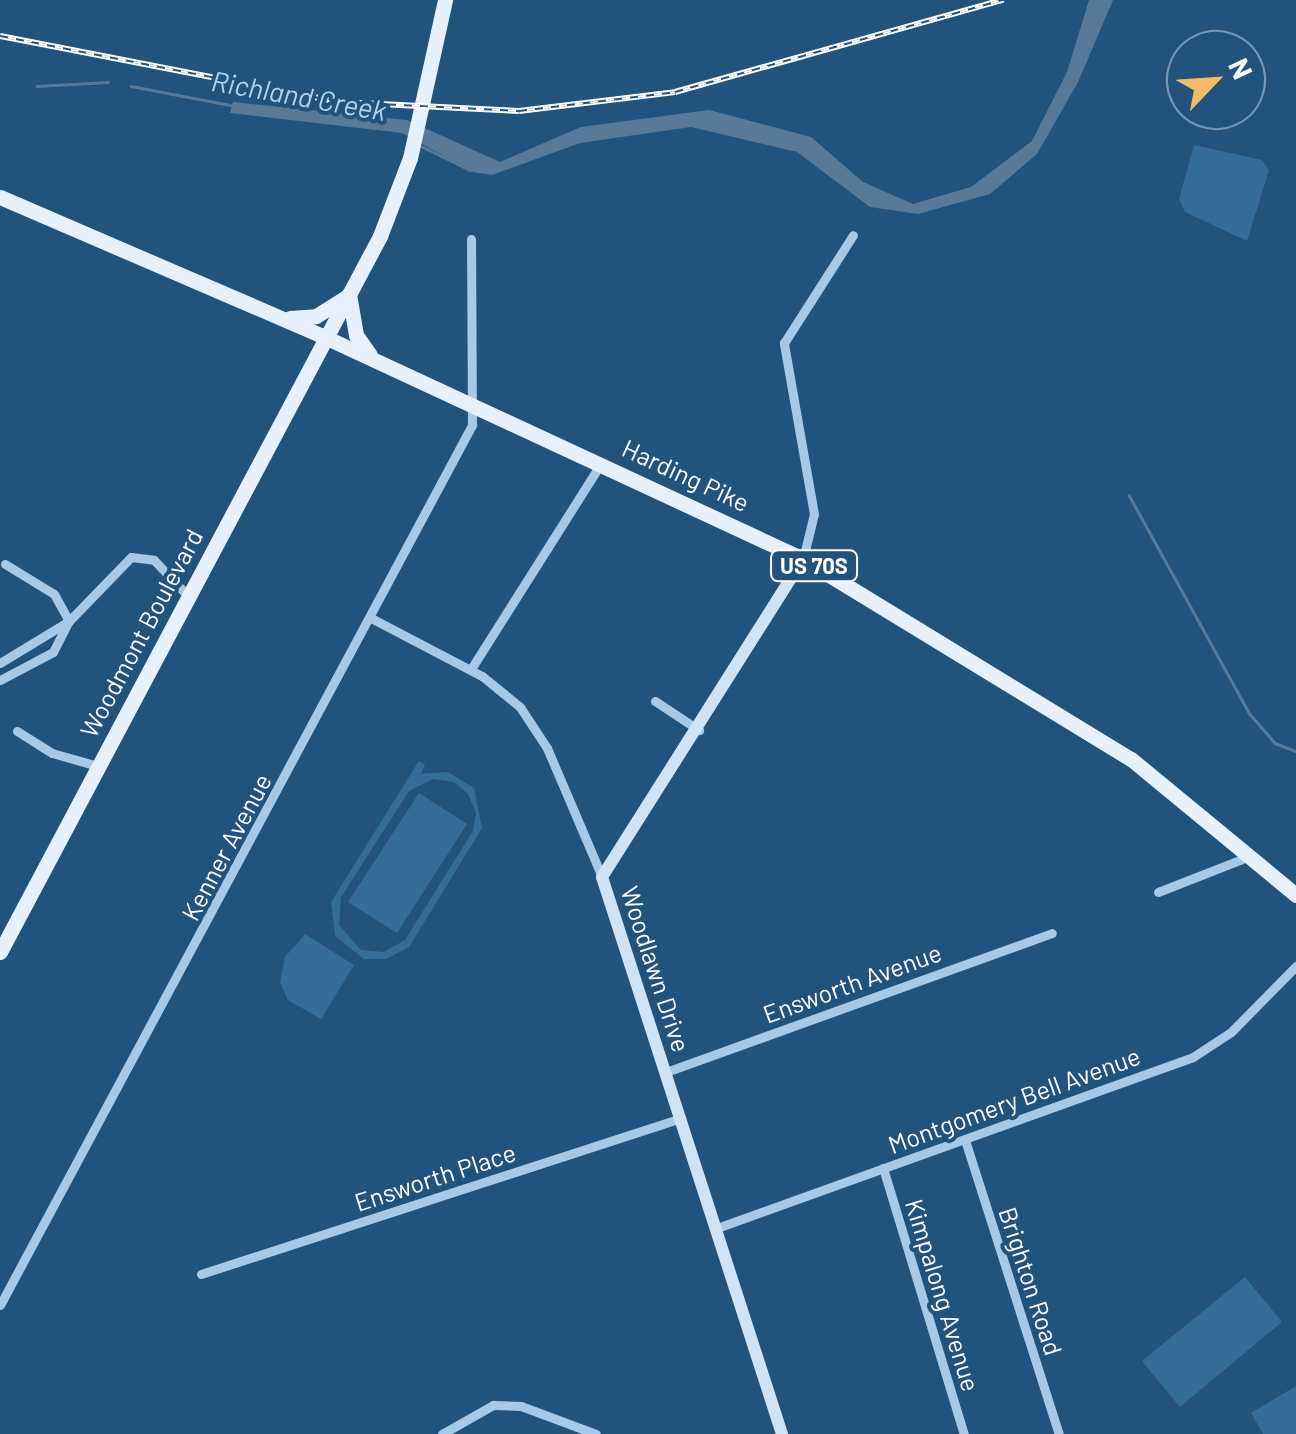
<!DOCTYPE html>
<html>
<head>
<meta charset="utf-8">
<style>
  body { margin:0 }
  #map { position:relative; width:1296px; height:1434px; overflow:hidden; background:#22537c; font-family:Barlow,sans-serif }
  div>[style] { position:absolute }
  [style*='--x'] { left:calc(var(--x)*1px); top:calc(var(--y)*1px); width:calc(var(--w)*1px); rotate:calc(var(--a)*1deg) }
  .green>* { inset:0; background:#356d9a }
  .water>* { inset:0; background:#567a98 }
  .stream>* { height:2.5px; margin:-1.25px; padding:0 1.25px; transform-origin:1.25px; border-radius:1.25px; background:#567a98 }
  .minor>* { height:9px; margin:-4.5px; padding:0 4.5px; transform-origin:4.5px; border-radius:4.5px; background:#a5c9e6 }
  .secondary>* { height:12px; margin:-6px; padding:0 6px; transform-origin:6px; border-radius:6px; background:#cfe3f5 }
  .primary>* { height:15px; margin:-7.5px; padding:0 7.5px; transform-origin:7.5px; border-radius:7.5px; background:#e6f1fd }
  .rail>* { height:6px; margin-top:-3px; transform-origin:0; background:repeating-linear-gradient(90deg,#22537c 0 8px,#fff 0 16px); box-sizing:border-box; border-block:2px solid #fff }
  span { translate:-50% -50%; white-space:nowrap; text-align:center; line-height:1.15; -webkit-text-stroke:8px #22537c; paint-order:stroke }
  .shield-label span { padding:2px 8px; background:#22537c; border:2px solid; border-radius:8px; -webkit-text-stroke-width:0 }
  .shield-label { font-size:22px; color:#fff; font-weight:700 }
  .street-label { font-size:25px; color:#fff }
  .water-label { font-size:28px; color:#b0d3ee; font-style:italic }
  .north { position:absolute; left:1166px; top:30px; width:100px; height:100px; box-sizing:border-box; background:#22537c; border:2px solid #7a98b0; border-radius:50%; rotate:65deg; font-size:28px; font-weight:700; line-height:40px; text-align:center; color:#fff }
  .north::after { content:''; display:block; margin:auto; width:35px; height:45px; background:#f2bb67; clip-path:polygon(50% 0,100% 100%,50% 72%,0 100%) }
</style>
</head>
<body>
<div id="map">
  <div class="green">
    <div style="clip-path:polygon(1194px 145px,1262px 160px,1269px 170px,1247px 241px,1185px 212px,1179px 199px)"></div>
    <div style="clip-path:polygon(evenodd,419px 761px,425px 765px,421px 774px,448px 772px,474px 788px,482px 828px,409px 947px,386px 959px,364px 959px,335px 936px,331px 902px,419px 761px,433px 779px,454px 782px,468px 794px,476px 813px,473px 831px,405px 940px,384px 952px,361px 950px,339px 925px,341px 897px,409px 791px,433px 779px)"></div>
    <div style="clip-path:polygon(419px 793px,467px 824px,397px 933px,348px 902px)"></div>
    <div style="clip-path:polygon(305px 934px,354px 965px,321px 1019px,288px 1000px,280px 982px,285px 957px)"></div>
    <div style="clip-path:polygon(1245px 1277px,1282px 1322px,1180px 1407px,1142px 1361px)"></div>
    <div style="clip-path:polygon(1296px 1386px,1296px 1434px,1263px 1434px,1251px 1413px)"></div>
  </div>
  <div class="water">
    <div style="clip-path:polygon(1089px 0,1113px 0,1078px 82px,1037px 154px,990px 194px,918px 214px,870px 207px,797px 152px,691px 127px,580px 143px,492px 175px,473px 172px,402px 133px,230px 113px,233px 102px,407px 120px,500px 162px,581px 127px,709px 110px,811px 137px,863px 182px,913px 204px,971px 187px,1032px 141px,1067px 72px)"></div>
  </div>
  <div class="stream">
    <div style="--x:37;--y:86;--w:71;--a:-3.2"></div>
    <div style="--x:131;--y:86;--w:102;--a:10.8"></div>
    <div style="--x:419;--y:145;--w:57;--a:26.1"></div>
    <div style="--x:1129;--y:495;--w:250;--a:61.1"></div>
    <div style="--x:1250;--y:714;--w:38;--a:49"></div>
    <div style="--x:1275;--y:743;--w:22;--a:21"></div>
  </div>
  <div class="minor">
    <div style="--x:803;--y:559;--w:46;--a:-76.3"></div>
    <div style="--x:814;--y:514;--w:174;--a:-100"></div>
    <div style="--x:784;--y:343;--w:128;--a:-57.4"></div>
    <div style="--x:5;--y:564;--w:57;--a:31.5"></div>
    <div style="--x:54;--y:594;--w:31;--a:61"></div>
    <div style="--x:69;--y:621;--w:89;--a:-45.9"></div>
    <div style="--x:131;--y:557;--w:23;--a:7"></div>
    <div style="--x:154;--y:560;--w:51;--a:46.6"></div>
    <div style="--x:371;--y:618;--w:125;--a:27.6"></div>
    <div style="--x:482;--y:676;--w:49;--a:39.2"></div>
    <div style="--x:520;--y:707;--w:49;--a:56.6"></div>
    <div style="--x:547;--y:748;--w:140;--a:66.9"></div>
    <div style="--x:0;--y:663;--w:81;--a:-31.3"></div>
    <div style="--x:471;--y:669;--w:244;--a:-57.7"></div>
    <div style="--x:0;--y:680;--w:60;--a:-27.8"></div>
    <div style="--x:53;--y:652;--w:35;--a:-63"></div>
    <div style="--x:655;--y:701;--w:53;--a:33.4"></div>
    <div style="--x:17;--y:731;--w:41;--a:32.2"></div>
    <div style="--x:52;--y:753;--w:48;--a:15.8"></div>
    <div style="--x:1158;--y:892;--w:99;--a:-21.4"></div>
    <div style="--x:666;--y:1072;--w:410;--a:-19.8"></div>
    <div style="--x:965;--y:1140;--w:309;--a:72.3"></div>
    <div style="--x:883;--y:1168;--w:278;--a:73.1"></div>
    <div style="--x:717;--y:1228;--w:506;--a:-19.76"></div>
    <div style="--x:1193;--y:1057;--w:45;--a:-33.3"></div>
    <div style="--x:1231;--y:1032;--w:93;--a:-45.4"></div>
    <div style="--x:201;--y:1274;--w:505;--a:-18"></div>
    <div style="--x:0;--y:1305;--w:999;--a:-61.79"></div>
    <div style="--x:472;--y:425;--w:186;--a:-90.3"></div>
    <div style="--x:442;--y:1434;--w:59;--a:-29.6"></div>
    <div style="--x:493;--y:1405;--w:28;--a:2"></div>
    <div style="--x:521;--y:1406;--w:80;--a:20.5"></div>
  </div>
  <div class="secondary">
    <div style="--x:782;--y:1434;--w:585;--a:-107.91"></div>
    <div style="--x:602;--y:877;--w:376;--a:-57.7"></div>
  </div>
  <div class="primary">
    <div style="--x:0;--y:197;--w:356;--a:23.3"></div>
    <div style="--x:327;--y:338;--w:525;--a:24.9"></div>
    <div style="--x:803;--y:559;--w:384;--a:31.4"></div>
    <div style="--x:1131;--y:759;--w:214;--a:39.5"></div>
    <div style="--x:349;--y:294;--w:42;--a:80.3"></div>
    <div style="--x:356;--y:335;--w:24;--a:55"></div>
    <div style="--x:290;--y:318;--w:26;--a:-4"></div>
    <div style="--x:316;--y:316;--w:36;--a:-32"></div>
    <div style="--x:0;--y:952;--w:811;--a:-62.04"></div>
    <div style="--x:380;--y:236;--w:84;--a:-69"></div>
    <div style="--x:410;--y:158;--w:162;--a:-77.5"></div>
  </div>
  <div class="rail">
    <div style="--x:0;--y:36;--w:346;--a:11"></div>
    <div style="--x:340;--y:102;--w:179;--a:2.9"></div>
    <div style="--x:519;--y:111;--w:157;--a:-6.9"></div>
    <div style="--x:675;--y:92;--w:341;--a:-15.7"></div>
  </div>
  <div class="shield-label">
    <span style="left:814px;top:566px">US 70S</span>
  </div>
  <div class="street-label">
    <span style="left:686px;top:475px;rotate:25deg">Harding Pike</span>
    <span style="left:141px;top:633px;rotate:-62deg">Woodmont Boulevard</span>
    <span style="left:226px;top:847px;rotate:-62deg">Kenner Avenue</span>
    <span style="left:656px;top:969px;rotate:72deg">Woodlawn Drive</span>
    <span style="left:852px;top:983px;rotate:-20deg">Ensworth Avenue</span>
    <span style="left:1014px;top:1100px;rotate:-20deg">Montgomery Bell Avenue</span>
    <span style="left:435px;top:1177px;rotate:-18deg">Ensworth Place</span>
    <span style="left:1031px;top:1281px;rotate:72deg">Brighton Road</span>
    <span style="left:943px;top:1295px;rotate:73deg">Kimpalong Avenue</span>
  </div>
  <div class="water-label">
    <span style="left:299px;top:95px;rotate:10deg">Richland Creek</span>
  </div>
  <div class="north">N</div>
</div>
</body>
</html>
